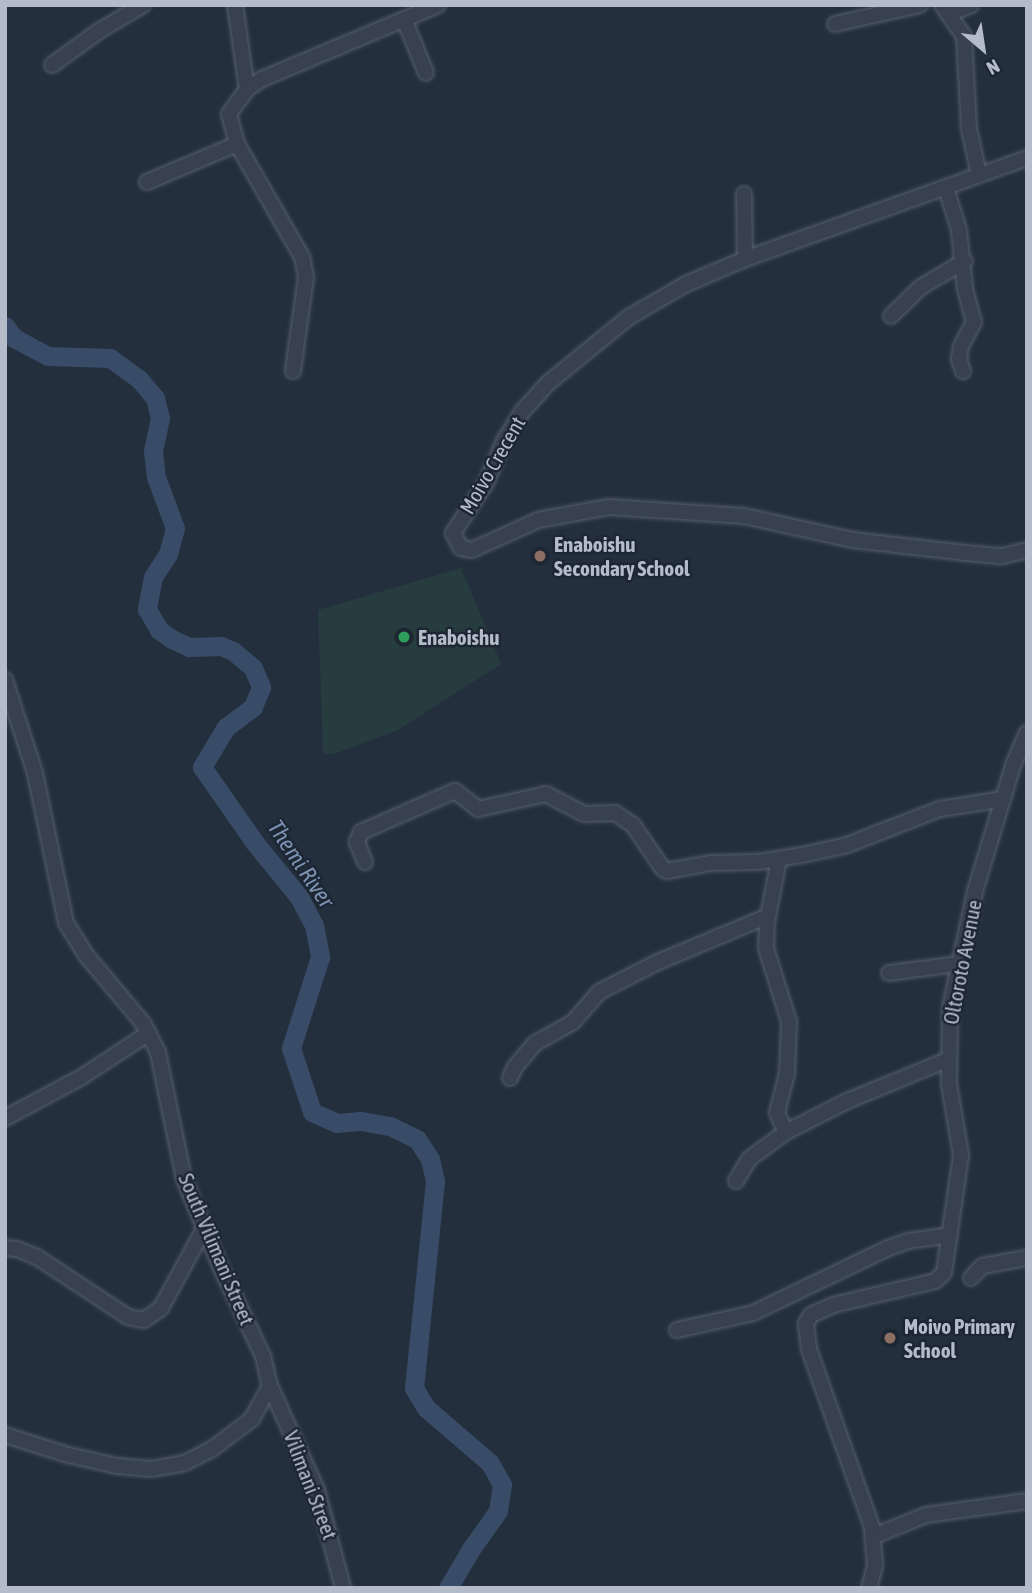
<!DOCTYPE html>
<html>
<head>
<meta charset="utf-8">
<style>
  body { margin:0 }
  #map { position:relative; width:1032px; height:1593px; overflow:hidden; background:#242f3e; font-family:"Asap Condensed",sans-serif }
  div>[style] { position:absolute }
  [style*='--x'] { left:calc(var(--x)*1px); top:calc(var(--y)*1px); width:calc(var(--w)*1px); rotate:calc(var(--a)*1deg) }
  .green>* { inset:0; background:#263c3f }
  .river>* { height:19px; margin:-9.5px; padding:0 9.5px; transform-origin:9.5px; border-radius:9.5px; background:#394c67 }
  .roads { filter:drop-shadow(0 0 2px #565f6c) drop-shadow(0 0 2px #565f6c) }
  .minor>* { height:14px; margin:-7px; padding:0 7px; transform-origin:7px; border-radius:7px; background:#38414e }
  .dots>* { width:19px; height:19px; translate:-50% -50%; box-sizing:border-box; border:4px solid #1d2633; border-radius:50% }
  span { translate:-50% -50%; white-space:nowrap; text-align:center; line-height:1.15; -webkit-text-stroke:5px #1d2633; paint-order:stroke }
  .street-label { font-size:21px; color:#b4bcc9 }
  .poi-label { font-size:21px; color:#b4bcc9; font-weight:700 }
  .left { translate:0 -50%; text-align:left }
  .water-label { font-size:23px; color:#7c92b1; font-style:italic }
  .frame { position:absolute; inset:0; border:7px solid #b4bcc9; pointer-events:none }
  .north { position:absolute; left:948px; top:14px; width:70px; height:70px; -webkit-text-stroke:5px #1d2633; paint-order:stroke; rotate:151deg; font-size:19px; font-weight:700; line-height:28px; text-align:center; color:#b4bcc9 }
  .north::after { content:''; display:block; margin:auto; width:24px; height:32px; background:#b4bcc9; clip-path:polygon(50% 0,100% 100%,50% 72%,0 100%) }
</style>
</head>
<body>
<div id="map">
  <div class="green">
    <div style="clip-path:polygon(461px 568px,501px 664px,398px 730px,334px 754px,323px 754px,318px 610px)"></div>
  </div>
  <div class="river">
    <div style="--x:5;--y:326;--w:15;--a:53"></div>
    <div style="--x:14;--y:338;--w:38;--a:28"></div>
    <div style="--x:48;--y:356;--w:62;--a:1.8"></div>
    <div style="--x:110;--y:358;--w:36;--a:36"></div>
    <div style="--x:139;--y:379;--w:25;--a:50"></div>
    <div style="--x:155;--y:398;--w:21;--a:76"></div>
    <div style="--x:160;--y:418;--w:33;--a:102"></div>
    <div style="--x:153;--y:450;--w:27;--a:84"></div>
    <div style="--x:156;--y:477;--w:54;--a:69.6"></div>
    <div style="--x:175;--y:528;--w:27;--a:105"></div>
    <div style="--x:168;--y:554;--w:27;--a:123"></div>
    <div style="--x:153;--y:577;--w:33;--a:101"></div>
    <div style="--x:147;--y:609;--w:24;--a:60"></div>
    <div style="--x:159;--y:630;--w:16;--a:35"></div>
    <div style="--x:172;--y:639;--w:19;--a:25"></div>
    <div style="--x:189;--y:647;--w:32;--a:-2"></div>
    <div style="--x:221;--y:646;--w:13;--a:23"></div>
    <div style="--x:233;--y:651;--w:26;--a:40"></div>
    <div style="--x:253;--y:668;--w:21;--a:67"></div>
    <div style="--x:261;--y:687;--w:22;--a:112"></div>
    <div style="--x:253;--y:707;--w:34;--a:143"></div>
    <div style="--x:226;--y:727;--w:47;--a:121"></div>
    <div style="--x:202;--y:767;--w:93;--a:55.1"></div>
    <div style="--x:255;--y:843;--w:70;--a:50.8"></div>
    <div style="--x:299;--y:897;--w:32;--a:62"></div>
    <div style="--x:314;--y:925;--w:33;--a:79"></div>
    <div style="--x:320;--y:957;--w:96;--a:107.7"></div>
    <div style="--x:291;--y:1048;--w:67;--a:71.8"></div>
    <div style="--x:312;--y:1112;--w:27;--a:24"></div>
    <div style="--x:337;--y:1123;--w:24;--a:-5"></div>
    <div style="--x:361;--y:1121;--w:29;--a:10"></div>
    <div style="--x:390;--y:1126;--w:30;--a:26"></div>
    <div style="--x:417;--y:1139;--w:24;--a:57"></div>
    <div style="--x:430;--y:1159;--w:23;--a:77"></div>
    <div style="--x:435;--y:1181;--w:208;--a:95.8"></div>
    <div style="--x:414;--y:1388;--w:23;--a:59"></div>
    <div style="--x:426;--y:1408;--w:84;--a:40.7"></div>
    <div style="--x:490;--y:1463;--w:25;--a:61"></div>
    <div style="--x:502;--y:1485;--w:26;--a:99"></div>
    <div style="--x:498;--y:1511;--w:47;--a:125.4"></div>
    <div style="--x:471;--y:1549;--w:45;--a:120.5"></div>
  </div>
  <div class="roads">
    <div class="minor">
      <div style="--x:235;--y:5;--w:85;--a:81.9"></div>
      <div style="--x:942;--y:5;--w:38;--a:55"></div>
      <div style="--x:964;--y:36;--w:93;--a:86.9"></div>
      <div style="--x:969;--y:129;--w:46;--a:77.5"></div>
      <div style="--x:948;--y:14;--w:25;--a:-21"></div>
      <div style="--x:404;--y:19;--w:58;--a:67.8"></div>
      <div style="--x:835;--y:24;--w:87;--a:-12.6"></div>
      <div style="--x:52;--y:65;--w:58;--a:-35.9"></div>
      <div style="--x:99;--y:31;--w:51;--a:-30.6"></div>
      <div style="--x:1027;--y:158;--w:300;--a:160.3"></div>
      <div style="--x:745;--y:259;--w:64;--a:157"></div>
      <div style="--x:686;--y:284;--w:66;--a:149.9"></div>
      <div style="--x:629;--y:317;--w:104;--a:140.8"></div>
      <div style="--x:548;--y:383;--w:39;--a:132"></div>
      <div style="--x:522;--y:412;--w:34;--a:122"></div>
      <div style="--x:504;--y:441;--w:46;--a:113.2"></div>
      <div style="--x:486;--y:483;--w:60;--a:123.4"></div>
      <div style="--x:453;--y:533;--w:17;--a:62"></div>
      <div style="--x:461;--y:548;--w:11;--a:10"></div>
      <div style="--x:472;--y:550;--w:72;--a:-24.4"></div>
      <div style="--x:538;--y:520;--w:72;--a:-10.4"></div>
      <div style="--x:609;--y:507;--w:135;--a:3.8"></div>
      <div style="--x:744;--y:516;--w:112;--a:12.4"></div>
      <div style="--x:853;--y:540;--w:113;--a:6.6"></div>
      <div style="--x:965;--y:553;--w:37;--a:5"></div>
      <div style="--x:1002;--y:556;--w:26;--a:-13"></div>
      <div style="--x:147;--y:182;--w:98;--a:-22.9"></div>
      <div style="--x:946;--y:188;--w:44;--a:72.8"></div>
      <div style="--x:959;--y:230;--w:59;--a:84.2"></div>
      <div style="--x:965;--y:289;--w:34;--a:75"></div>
      <div style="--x:974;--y:322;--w:27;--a:118"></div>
      <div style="--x:961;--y:346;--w:13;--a:99"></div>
      <div style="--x:959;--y:359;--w:13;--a:72"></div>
      <div style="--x:744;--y:194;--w:65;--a:89.1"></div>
      <div style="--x:891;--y:316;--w:42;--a:-44"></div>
      <div style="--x:921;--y:287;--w:51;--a:-30.6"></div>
      <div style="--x:293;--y:371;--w:95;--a:-82.1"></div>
      <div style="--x:306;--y:277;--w:20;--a:-101"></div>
      <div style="--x:302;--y:257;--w:130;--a:-119.9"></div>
      <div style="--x:237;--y:144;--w:31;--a:-105"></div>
      <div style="--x:229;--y:114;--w:31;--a:-54"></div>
      <div style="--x:247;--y:89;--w:18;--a:-34"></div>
      <div style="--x:262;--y:79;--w:191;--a:-22.8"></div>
      <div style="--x:5;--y:680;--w:98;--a:72.1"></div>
      <div style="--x:35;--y:773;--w:153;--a:78.3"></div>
      <div style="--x:66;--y:923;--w:36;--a:58"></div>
      <div style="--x:85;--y:954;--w:90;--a:50"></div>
      <div style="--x:143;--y:1023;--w:34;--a:63"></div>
      <div style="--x:158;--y:1053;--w:129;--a:78.3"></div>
      <div style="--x:184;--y:1179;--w:96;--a:67.4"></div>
      <div style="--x:221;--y:1268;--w:98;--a:64.5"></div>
      <div style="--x:263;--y:1356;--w:31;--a:77"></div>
      <div style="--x:270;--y:1386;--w:38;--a:119"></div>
      <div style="--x:252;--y:1419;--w:50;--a:143.1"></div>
      <div style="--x:212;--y:1449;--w:30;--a:153"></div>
      <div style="--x:185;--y:1463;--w:35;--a:170"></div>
      <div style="--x:151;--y:1469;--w:34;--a:-175"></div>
      <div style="--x:117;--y:1466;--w:50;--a:-167.3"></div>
      <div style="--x:68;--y:1455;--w:66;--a:-162.4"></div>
      <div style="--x:779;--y:859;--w:64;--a:100.8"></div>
      <div style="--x:767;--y:922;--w:26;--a:92"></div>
      <div style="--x:766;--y:948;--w:77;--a:72.7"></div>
      <div style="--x:789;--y:1022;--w:51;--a:92.2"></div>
      <div style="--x:787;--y:1073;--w:41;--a:104"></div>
      <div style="--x:777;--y:1113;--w:21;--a:65"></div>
      <div style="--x:365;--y:862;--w:22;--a:-112"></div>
      <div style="--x:357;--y:842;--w:11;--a:-68"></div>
      <div style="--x:361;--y:832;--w:103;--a:-23.6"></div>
      <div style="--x:455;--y:791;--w:29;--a:38"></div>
      <div style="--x:478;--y:809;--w:70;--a:-12.4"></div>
      <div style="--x:546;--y:794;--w:43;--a:27.8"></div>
      <div style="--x:584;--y:814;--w:31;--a:-2"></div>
      <div style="--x:615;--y:813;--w:22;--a:34"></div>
      <div style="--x:633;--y:825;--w:53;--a:55.7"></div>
      <div style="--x:663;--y:869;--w:4;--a:27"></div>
      <div style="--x:667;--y:871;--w:45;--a:-10.3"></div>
      <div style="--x:711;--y:863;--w:47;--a:-1.2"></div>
      <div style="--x:758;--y:862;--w:45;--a:-9"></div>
      <div style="--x:802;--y:855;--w:46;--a:-12.5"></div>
      <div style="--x:847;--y:845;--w:100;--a:-21.2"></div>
      <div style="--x:940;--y:809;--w:64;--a:-9"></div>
      <div style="--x:889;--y:973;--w:69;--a:-7.5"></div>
      <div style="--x:510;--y:1078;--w:12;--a:-66"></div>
      <div style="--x:515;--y:1067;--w:30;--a:-50"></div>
      <div style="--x:534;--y:1044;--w:45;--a:-29.4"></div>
      <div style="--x:573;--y:1022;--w:40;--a:-49"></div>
      <div style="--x:599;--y:992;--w:66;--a:-27"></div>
      <div style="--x:658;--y:962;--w:119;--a:-22.7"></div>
      <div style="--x:5;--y:1118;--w:85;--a:-28.1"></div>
      <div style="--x:80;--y:1078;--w:82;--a:-33.1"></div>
      <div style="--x:736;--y:1181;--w:26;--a:-59"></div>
      <div style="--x:749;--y:1159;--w:46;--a:-36.1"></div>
      <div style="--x:786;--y:1132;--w:68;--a:-26.9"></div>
      <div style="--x:847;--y:1101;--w:108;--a:-22.3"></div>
      <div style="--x:5;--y:1248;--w:12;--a:5"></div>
      <div style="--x:17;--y:1249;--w:22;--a:22"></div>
      <div style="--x:37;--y:1257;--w:109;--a:33.4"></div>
      <div style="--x:128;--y:1317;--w:16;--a:11"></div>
      <div style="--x:144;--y:1320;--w:21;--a:-35"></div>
      <div style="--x:161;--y:1308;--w:92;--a:-61.5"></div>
      <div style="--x:971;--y:1278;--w:16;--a:-47"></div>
      <div style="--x:982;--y:1266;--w:46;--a:-10.1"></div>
      <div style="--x:677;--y:1330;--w:78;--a:-12.6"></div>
      <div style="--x:753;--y:1313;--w:148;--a:-25.7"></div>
      <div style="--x:886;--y:1249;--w:23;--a:-20"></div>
      <div style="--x:908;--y:1241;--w:42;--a:-8.1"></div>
      <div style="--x:270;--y:1386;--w:114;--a:65.7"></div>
      <div style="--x:317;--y:1490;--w:101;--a:75.1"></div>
      <div style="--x:874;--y:1536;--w:56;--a:-22"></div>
      <div style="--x:926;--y:1515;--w:102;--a:-7.9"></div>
      <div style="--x:869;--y:1588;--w:24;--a:-75"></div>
      <div style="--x:875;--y:1565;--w:38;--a:-95"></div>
      <div style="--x:872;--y:1527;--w:189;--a:-109.5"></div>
      <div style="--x:809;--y:1349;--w:26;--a:-97"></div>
      <div style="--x:806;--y:1323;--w:9;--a:-58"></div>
      <div style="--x:811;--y:1315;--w:24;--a:-24"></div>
      <div style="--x:833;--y:1305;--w:105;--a:-13.2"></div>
      <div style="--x:935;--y:1281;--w:12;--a:-42"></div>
      <div style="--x:944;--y:1273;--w:119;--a:-81.8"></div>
      <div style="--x:961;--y:1155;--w:72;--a:-99.6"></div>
      <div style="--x:949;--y:1084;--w:76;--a:-89.2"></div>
      <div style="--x:950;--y:1008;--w:120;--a:-77.9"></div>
      <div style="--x:975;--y:891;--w:134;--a:-73.1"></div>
      <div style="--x:1014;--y:763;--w:33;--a:-67"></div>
    </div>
  </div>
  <div class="dots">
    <div style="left:540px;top:556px;background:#8d6e63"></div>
    <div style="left:404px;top:637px;background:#2e9e5b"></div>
    <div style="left:890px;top:1338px;background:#8d6e63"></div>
  </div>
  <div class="street-label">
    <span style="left:492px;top:465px;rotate:-60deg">Moivo Crecent</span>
    <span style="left:962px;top:962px;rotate:-79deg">Oltoroto Avenue</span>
    <span style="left:217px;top:1249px;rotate:67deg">South Vilimani Street</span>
    <span style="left:311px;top:1485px;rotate:69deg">Vilimani Street</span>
  </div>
  <div class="poi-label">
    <span class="left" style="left:554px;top:556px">Enaboishu<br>Secondary School</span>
    <span class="left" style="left:418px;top:637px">Enaboishu</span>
    <span class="left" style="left:904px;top:1338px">Moivo Primary<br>School</span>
  </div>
  <div class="water-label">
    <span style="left:301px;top:864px;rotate:56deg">Themi River</span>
  </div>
  <div class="frame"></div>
  <div class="north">N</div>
</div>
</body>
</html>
